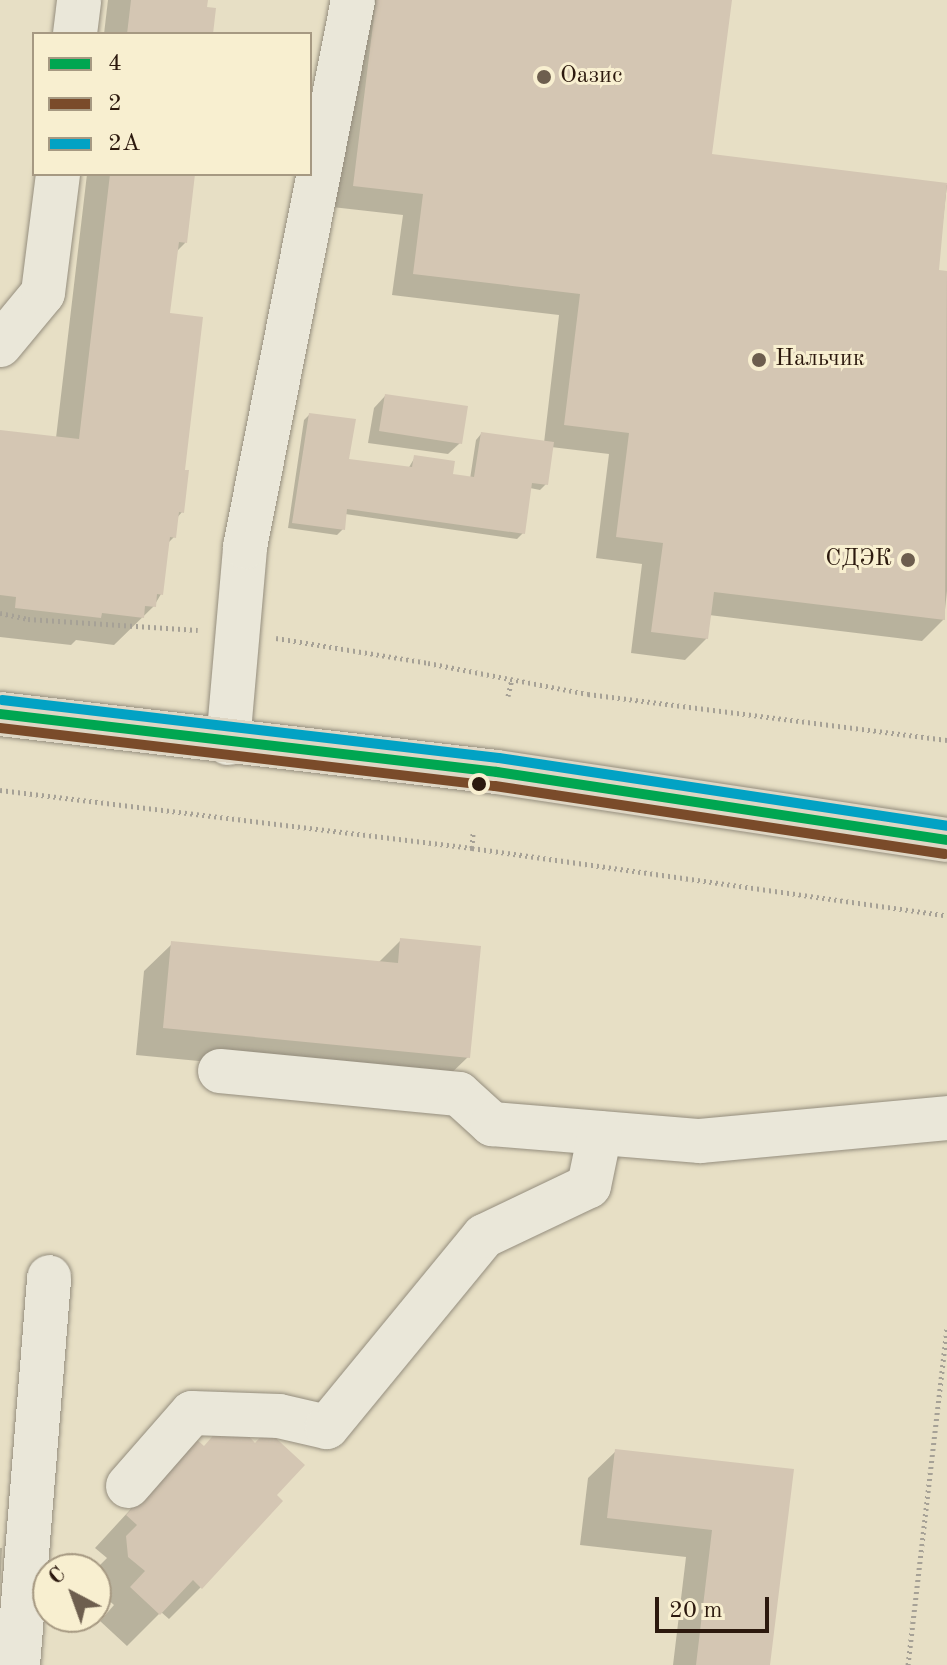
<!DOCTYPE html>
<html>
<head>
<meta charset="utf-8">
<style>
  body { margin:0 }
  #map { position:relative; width:947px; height:1665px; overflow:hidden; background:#e7dfc5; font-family:"Old Standard TT",serif }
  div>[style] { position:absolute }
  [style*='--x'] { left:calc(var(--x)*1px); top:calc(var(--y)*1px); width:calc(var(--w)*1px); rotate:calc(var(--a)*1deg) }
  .shadow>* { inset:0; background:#0003 }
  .building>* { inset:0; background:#d4c6b3 }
  .path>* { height:5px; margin-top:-2.5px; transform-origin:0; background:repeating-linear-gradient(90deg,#a6a196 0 2px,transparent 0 6px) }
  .roads { filter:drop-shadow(0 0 2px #958e7e) drop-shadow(0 0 2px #958e7e) }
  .minor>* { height:44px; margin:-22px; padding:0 22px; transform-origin:22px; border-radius:22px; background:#eae7d9 }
  .major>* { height:44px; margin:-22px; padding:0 22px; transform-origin:22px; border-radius:22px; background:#ded6c4 }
  .bus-1>* { height:10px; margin:-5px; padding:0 5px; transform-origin:5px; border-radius:5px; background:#00a651 }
  .bus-2>* { height:10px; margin:-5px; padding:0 5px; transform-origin:5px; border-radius:5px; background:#7a4b2a }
  .bus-3>* { height:10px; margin:-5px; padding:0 5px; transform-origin:5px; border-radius:5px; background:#02a2c4 }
  .dots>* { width:22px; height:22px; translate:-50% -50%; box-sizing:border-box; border:4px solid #f8efd0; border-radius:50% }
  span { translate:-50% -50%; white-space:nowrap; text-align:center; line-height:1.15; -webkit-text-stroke:6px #f8efd0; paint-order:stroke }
  .poi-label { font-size:24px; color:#2c190e }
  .left { translate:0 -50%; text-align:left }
  .right { translate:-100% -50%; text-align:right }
  .legend { position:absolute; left:32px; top:32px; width:280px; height:144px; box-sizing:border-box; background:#f8efd0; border:2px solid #a69982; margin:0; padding:10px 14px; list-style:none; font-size:24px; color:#2c190e }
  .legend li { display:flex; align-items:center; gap:16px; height:40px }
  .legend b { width:40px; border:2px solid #a69982 }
  .north { position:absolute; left:32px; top:1553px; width:80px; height:80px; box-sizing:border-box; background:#f8efd0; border:2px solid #a69982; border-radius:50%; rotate:319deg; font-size:22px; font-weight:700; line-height:32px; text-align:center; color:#2c190e }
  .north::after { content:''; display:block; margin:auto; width:28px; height:36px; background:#6d5e4e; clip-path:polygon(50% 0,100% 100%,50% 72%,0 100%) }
  .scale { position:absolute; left:655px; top:1597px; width:114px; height:36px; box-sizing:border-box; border:4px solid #2c190e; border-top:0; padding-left:10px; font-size:24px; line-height:28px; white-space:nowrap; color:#2c190e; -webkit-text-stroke:6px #f8efd0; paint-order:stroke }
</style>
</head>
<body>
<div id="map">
  <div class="shadow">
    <div style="clip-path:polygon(108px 0,206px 0,211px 34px,104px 34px)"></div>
    <div style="clip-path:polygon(362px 0,730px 0,710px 156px,947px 185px,937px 272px,947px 273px,947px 591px,944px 619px,922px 641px,709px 615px,707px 638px,685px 660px,631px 653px,642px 564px,596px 558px,609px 454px,551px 447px,546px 484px,540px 490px,530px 488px,523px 533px,517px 539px,345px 514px,343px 529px,337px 535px,288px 528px,304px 420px,309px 415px,347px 460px,408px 469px,415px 457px,451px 476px,470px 479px,476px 440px,481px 434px,544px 443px,559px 315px,392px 295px,403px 215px,332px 207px)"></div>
    <div style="clip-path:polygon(87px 174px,193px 174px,185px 243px,176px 252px,168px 315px,182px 472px,182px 512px,176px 519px,174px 537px,167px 544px,161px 594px,154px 606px,114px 645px,76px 640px,71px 645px,0 637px,0 432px,56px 438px)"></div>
    <div style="clip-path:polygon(385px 396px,460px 443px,448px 454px,368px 443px,374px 408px)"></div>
    <div style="clip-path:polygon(401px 940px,468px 1057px,440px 1084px,136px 1055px,144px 971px,172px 944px,378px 963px)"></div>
    <div style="clip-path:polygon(616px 1451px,791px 1471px,768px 1665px,673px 1665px,686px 1557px,580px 1545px,588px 1478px)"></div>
    <div style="clip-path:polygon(164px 1473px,274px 1495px,201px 1587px,169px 1619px,161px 1612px,127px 1646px,100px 1621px,114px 1605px,97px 1590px,96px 1569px,107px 1558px,95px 1548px)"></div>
    <div style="clip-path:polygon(0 1548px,2px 1548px,0 1591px)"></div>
  </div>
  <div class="building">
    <div style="clip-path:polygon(131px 0,208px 0,207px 7px,216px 8px,213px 34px,127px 34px)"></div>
    <div style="clip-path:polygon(376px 0,732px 0,712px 154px,947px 183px,939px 270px,947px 271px,945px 620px,714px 592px,708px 639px,651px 632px,663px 543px,616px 537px,629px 433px,564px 425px,580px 294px,413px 274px,423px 194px,353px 186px)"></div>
    <div style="clip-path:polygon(110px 174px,195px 174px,187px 243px,179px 242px,170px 313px,203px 317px,185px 470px,189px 470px,184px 513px,179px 512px,176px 538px,170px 537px,163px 595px,157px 594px,156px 607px,145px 606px,144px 618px,102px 613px,101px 618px,15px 608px,16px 597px,0 595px,0 430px,79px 439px)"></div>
    <div style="clip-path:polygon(385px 394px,468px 406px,462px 444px,379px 431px)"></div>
    <div style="clip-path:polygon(309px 413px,356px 419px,349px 459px,412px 467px,414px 455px,455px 461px,453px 474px,474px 477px,481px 432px,554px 442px,548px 485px,532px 483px,525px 534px,347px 509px,345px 530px,292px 523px)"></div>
    <div style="clip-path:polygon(400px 938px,481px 946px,470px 1058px,163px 1028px,171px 941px,398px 963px)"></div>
    <div style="clip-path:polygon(242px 1429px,255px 1443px,267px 1430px,305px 1465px,277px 1495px,283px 1501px,202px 1589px,193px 1580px,160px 1615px,130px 1587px,145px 1571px,128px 1557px,126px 1536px,137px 1525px,126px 1515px,196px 1439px,204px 1446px,218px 1430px)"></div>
    <div style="clip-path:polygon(615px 1449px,794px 1469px,770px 1665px,696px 1665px,712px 1530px,607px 1518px)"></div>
  </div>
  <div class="path">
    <div style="--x:0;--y:613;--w:29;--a:12"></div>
    <div style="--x:28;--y:619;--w:170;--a:3.7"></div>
    <div style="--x:276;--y:638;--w:154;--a:9.3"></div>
    <div style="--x:428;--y:663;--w:163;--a:11"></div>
    <div style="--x:588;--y:694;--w:362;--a:7.3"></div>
    <div style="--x:508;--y:696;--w:18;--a:-77"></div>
    <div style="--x:0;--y:790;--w:476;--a:7"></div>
    <div style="--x:472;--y:848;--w:480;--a:8.1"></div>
    <div style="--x:472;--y:848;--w:15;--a:-86"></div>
    <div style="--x:908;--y:1665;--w:339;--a:-83.4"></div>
  </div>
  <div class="roads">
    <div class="minor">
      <div style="--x:75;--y:34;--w:34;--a:-83"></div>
      <div style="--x:0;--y:345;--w:67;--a:-50.4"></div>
      <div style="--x:43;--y:293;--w:120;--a:-82.8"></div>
      <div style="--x:228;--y:743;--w:197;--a:-85"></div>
      <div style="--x:245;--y:547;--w:558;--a:-78.83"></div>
      <div style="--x:220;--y:1071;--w:240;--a:5.5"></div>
      <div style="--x:459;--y:1094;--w:45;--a:42.3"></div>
      <div style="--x:492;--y:1124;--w:209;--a:4.7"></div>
      <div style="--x:700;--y:1141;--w:248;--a:-5.3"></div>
      <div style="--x:128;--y:1486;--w:97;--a:-48.8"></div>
      <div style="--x:192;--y:1413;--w:87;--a:2"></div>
      <div style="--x:279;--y:1416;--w:49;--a:12.9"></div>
      <div style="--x:327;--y:1427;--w:247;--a:-50.6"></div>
      <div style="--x:484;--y:1236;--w:116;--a:-25.5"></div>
      <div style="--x:589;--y:1186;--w:54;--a:-78.3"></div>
      <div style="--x:18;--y:1665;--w:389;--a:-85.4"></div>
    </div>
    <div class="major">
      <div style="--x:0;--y:714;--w:500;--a:6.66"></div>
      <div style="--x:497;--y:772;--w:455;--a:8.6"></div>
    </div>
  </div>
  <div class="bus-1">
    <div style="--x:0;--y:714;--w:500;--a:6.66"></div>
    <div style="--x:497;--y:772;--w:455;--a:8.6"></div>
  </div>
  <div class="bus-2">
    <div style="--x:0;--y:728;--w:498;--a:6.7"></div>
    <div style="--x:495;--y:786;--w:455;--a:8.6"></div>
  </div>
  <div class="bus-3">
    <div style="--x:2;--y:700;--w:500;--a:6.66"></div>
    <div style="--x:499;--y:758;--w:453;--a:8.6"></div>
  </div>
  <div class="dots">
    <div style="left:544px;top:77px;background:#6d5e4e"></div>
    <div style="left:759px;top:360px;background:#6d5e4e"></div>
    <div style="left:908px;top:560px;background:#6d5e4e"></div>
    <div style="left:479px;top:784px;background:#2c190e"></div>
  </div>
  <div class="poi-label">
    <span class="left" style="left:560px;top:77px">Оазис</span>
    <span class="left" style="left:775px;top:360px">Нальчик</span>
    <span class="right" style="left:892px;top:560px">СДЭК</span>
  </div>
  <ul class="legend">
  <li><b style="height:10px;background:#00a651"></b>4</li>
  <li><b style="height:10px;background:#7a4b2a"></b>2</li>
  <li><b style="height:10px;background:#02a2c4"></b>2А</li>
  </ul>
  <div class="north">С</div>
  <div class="scale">20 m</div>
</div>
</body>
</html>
